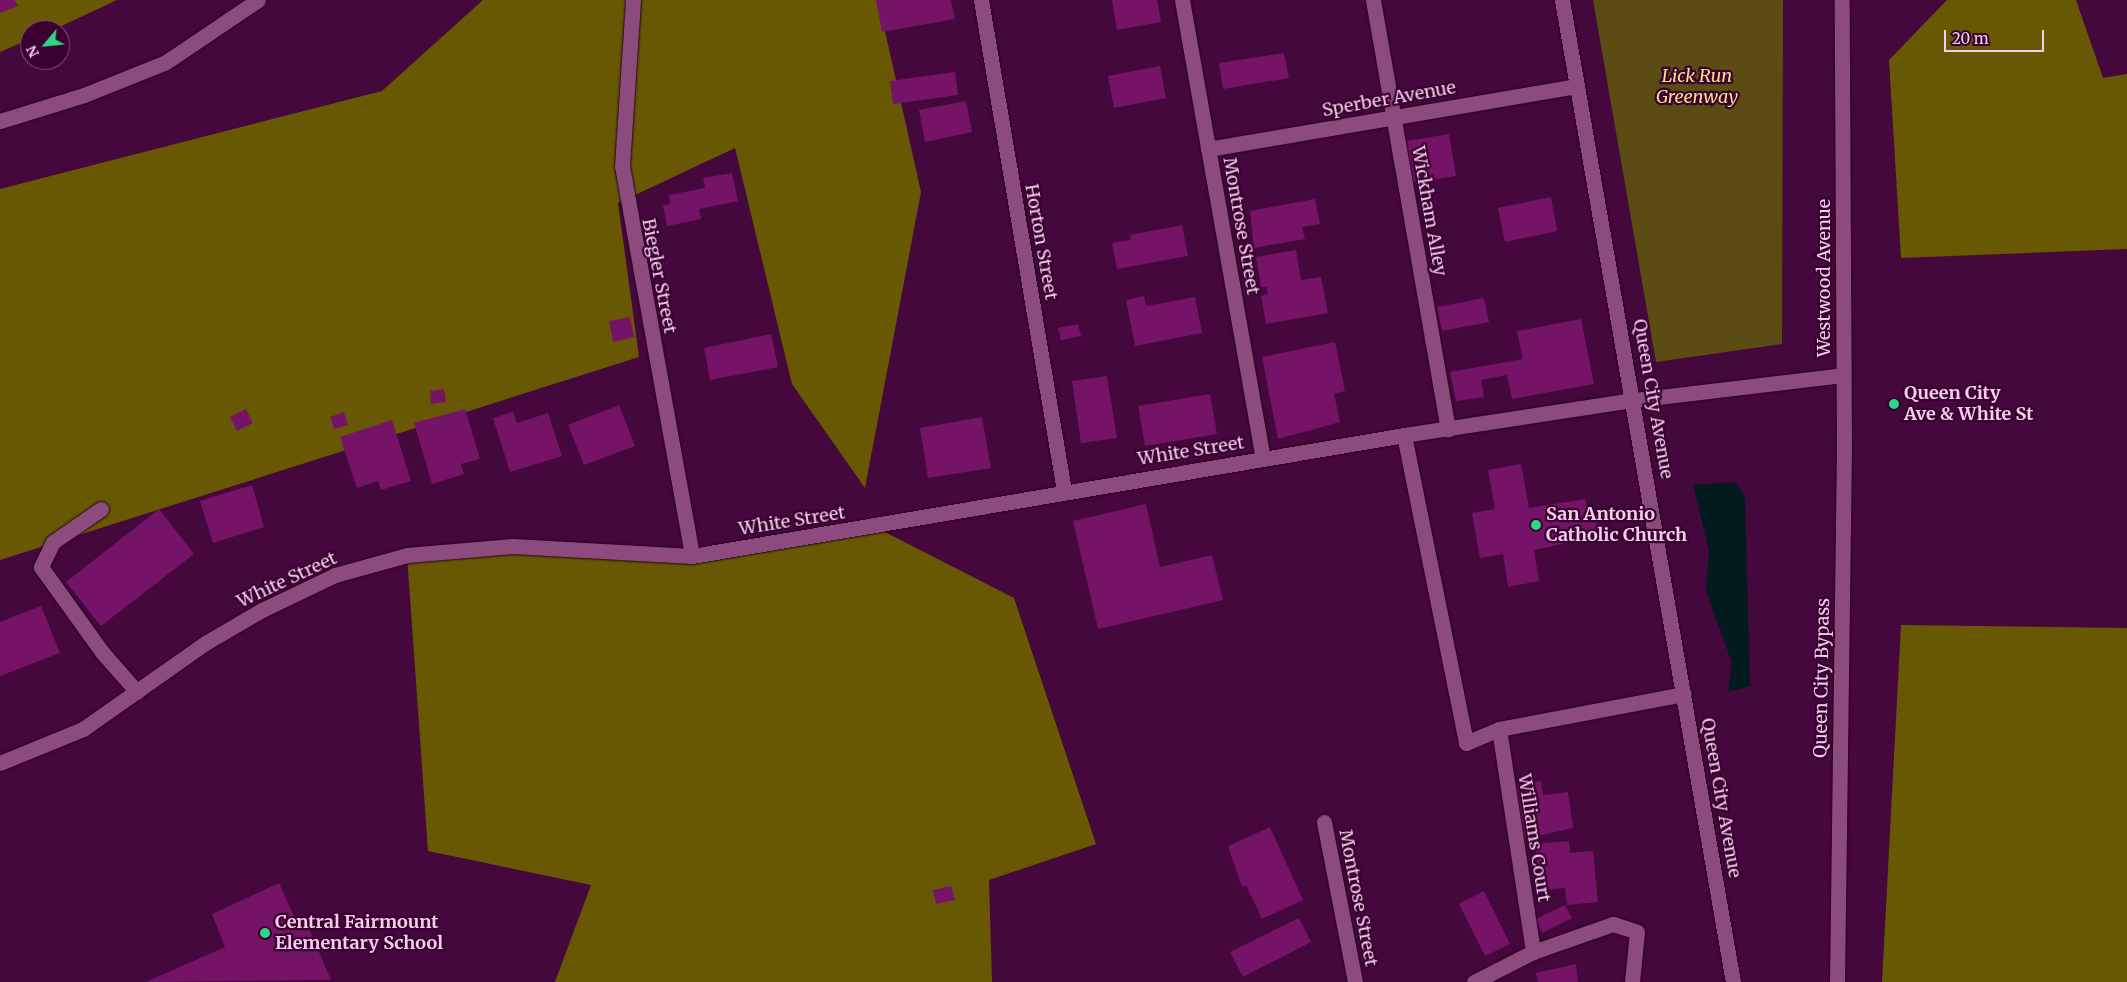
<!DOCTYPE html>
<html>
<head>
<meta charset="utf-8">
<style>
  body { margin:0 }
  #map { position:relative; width:2127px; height:982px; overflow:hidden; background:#45083c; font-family:Merriweather,serif }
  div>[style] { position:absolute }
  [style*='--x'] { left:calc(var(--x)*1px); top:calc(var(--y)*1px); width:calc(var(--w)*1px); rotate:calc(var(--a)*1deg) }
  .green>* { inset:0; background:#5a4c12 }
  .forest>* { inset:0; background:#695803 }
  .water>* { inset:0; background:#031a1f }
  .building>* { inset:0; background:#751366 }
  .roads { filter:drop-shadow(0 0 1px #25001f) drop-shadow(0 0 1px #25001f) }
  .lane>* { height:15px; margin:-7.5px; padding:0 7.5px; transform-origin:7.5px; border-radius:7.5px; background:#8b4b7d }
  .street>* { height:15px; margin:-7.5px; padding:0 7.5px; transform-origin:7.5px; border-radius:7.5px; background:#8b4b7d }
  .secondary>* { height:15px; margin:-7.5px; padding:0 7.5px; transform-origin:7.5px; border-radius:7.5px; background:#8b4b7d }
  .dots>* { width:14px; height:14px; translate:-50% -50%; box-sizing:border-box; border:2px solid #3a0031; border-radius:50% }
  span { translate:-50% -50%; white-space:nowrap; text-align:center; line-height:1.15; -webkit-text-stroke:4.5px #3a0031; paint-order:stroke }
  .park-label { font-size:18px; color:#f7e188; font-style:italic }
  .street-label { font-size:18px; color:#f4ceea }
  .poi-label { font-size:18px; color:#f4ceea; font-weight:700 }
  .left { translate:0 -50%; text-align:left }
  .north { position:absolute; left:20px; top:20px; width:50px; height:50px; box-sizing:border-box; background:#3a0031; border:1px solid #84527b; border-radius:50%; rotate:242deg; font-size:14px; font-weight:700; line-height:20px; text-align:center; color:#f4ceea }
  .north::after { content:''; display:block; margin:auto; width:18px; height:22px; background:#2cd884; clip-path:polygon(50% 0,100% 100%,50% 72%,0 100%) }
  .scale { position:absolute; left:1944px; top:30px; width:100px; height:22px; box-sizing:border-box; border:2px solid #f4ceea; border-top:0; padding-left:6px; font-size:15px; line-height:18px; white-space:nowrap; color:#f4ceea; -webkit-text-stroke:4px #3a0031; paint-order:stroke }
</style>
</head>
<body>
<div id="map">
  <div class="green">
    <div style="clip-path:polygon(1593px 0,1783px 0,1782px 344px,1656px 362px)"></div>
  </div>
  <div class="forest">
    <div style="clip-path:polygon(0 0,117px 0,53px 30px,30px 30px,30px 39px,0 52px)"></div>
    <div style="clip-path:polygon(483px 0,878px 0,921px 192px,865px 488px,792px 384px,735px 148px,618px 203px,639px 357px,0 560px,0 189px,382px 91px)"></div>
    <div style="clip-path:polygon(1947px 0,2076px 0,2103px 78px,2127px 74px,2127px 249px,1901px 258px,1889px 60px)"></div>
    <div style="clip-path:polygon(875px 527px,1014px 598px,1096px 844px,989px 880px,992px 982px,555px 982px,591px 885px,428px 851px,407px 555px,513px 546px,692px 556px)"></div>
    <div style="clip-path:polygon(1901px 625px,2127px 628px,2127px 982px,1882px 982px)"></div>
  </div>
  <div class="water">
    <div style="clip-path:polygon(1734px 482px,1745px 495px,1750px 686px,1728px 692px,1732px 663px,1706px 591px,1709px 551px,1693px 485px)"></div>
  </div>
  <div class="building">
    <div style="clip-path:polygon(0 0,15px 0,18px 6px,0 13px)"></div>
    <div style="clip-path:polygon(876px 0,951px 0,955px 19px,882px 32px)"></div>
    <div style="clip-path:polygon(1112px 0,1157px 0,1161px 22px,1117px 30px)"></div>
    <div style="clip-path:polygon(1284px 53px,1289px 78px,1223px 89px,1219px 63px)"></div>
    <div style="clip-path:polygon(1160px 66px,1166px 98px,1114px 108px,1108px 76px)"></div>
    <div style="clip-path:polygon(955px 72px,958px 95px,893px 104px,890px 81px)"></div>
    <div style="clip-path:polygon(966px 101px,972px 132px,925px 142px,919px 110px)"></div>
    <div style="clip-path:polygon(1449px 134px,1456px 176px,1413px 183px,1406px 141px)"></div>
    <div style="clip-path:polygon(732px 173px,738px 201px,699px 209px,701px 219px,667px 226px,663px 205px,670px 204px,669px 195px,705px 188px,703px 178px)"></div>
    <div style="clip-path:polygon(1551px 197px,1557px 231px,1505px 242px,1498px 208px)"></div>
    <div style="clip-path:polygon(1315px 199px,1320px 224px,1302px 227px,1305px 239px,1254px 248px,1250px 211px)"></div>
    <div style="clip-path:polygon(1182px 225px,1188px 256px,1117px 269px,1112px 243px,1131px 240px,1130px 235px)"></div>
    <div style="clip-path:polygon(1296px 250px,1301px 280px,1321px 277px,1328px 313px,1266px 324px,1261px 296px,1268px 294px,1266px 287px,1261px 287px,1256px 257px)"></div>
    <div style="clip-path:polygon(1144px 296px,1146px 306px,1195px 297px,1202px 333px,1135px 346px,1126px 300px)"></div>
    <div style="clip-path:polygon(1484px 298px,1489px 322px,1442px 331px,1437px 307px)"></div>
    <div style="clip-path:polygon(630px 317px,634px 337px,613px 342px,609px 321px)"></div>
    <div style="clip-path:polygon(1581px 319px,1594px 384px,1512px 399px,1507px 375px,1481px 380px,1484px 397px,1456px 401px,1450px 372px,1523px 359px,1517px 331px)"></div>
    <div style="clip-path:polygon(1078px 324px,1081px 336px,1061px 340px,1058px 328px)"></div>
    <div style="clip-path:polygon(771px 334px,778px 367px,710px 380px,704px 348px)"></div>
    <div style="clip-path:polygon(1335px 342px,1345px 391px,1334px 394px,1340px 422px,1278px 439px,1262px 357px)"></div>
    <div style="clip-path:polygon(1107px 376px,1117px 438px,1081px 443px,1072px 381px)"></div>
    <div style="clip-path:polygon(444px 389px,446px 402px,431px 404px,430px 391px)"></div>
    <div style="clip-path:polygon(1210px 394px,1217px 434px,1145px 446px,1138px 406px)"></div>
    <div style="clip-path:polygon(619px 405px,635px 446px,584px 465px,568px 425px)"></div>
    <div style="clip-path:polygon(246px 409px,253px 423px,237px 431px,230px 417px)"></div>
    <div style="clip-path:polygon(465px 409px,480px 459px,461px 464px,464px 474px,432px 484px,414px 423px)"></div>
    <div style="clip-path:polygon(344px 412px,348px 425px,334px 429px,330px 417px)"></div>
    <div style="clip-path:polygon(513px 412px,517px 423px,548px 413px,562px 456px,510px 472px,493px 418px)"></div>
    <div style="clip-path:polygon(982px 417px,991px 468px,928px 478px,920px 428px)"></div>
    <div style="clip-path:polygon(392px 420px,411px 481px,381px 490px,378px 481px,357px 488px,340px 437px)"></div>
    <div style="clip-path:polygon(1521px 464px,1529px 508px,1585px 499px,1587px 509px,1595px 508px,1600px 536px,1534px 550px,1539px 581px,1508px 587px,1503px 554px,1480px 558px,1472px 513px,1495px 509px,1488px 470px)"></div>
    <div style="clip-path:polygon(252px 485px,264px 527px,213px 543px,200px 501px)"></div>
    <div style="clip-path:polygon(1146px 504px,1160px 567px,1212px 555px,1223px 600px,1098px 629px,1073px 521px)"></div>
    <div style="clip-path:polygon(159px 509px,194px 554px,101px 626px,66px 582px)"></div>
    <div style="clip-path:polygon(41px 606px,60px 653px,0 676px,0 622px)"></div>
    <div style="clip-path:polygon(1541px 781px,1543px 795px,1568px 792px,1573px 828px,1524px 839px,1516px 785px)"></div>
    <div style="clip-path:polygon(1270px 827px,1303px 900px,1262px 919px,1246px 885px,1242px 887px,1228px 846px)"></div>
    <div style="clip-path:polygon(1569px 841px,1570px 853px,1593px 851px,1598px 902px,1567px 905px,1565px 888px,1539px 890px,1535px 844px)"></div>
    <div style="clip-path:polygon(279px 883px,295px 919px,303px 915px,331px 980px,146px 982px,225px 947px,212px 914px)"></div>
    <div style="clip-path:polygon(951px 886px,955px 900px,936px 904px,933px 890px)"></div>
    <div style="clip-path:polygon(1484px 891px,1510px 944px,1485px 956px,1459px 904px)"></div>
    <div style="clip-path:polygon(1565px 905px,1572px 918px,1542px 933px,1536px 919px)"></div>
    <div style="clip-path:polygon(1299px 918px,1311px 942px,1243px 977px,1230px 952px)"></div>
    <div style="clip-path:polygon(1576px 964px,1578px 982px,1538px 982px,1536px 973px)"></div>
  </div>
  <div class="roads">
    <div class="lane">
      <div style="--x:1373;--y:0;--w:436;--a:80.1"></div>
      <div style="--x:1404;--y:435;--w:314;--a:78.6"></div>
      <div style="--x:1466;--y:743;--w:36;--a:-23"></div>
      <div style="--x:1499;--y:729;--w:188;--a:-10.7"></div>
      <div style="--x:101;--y:509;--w:58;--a:145.5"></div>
      <div style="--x:53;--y:542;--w:28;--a:116"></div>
      <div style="--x:41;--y:567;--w:105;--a:54.3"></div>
      <div style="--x:102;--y:652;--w:53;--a:48.8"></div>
      <div style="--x:1499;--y:729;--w:226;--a:81.3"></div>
      <div style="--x:1324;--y:822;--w:163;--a:79"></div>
      <div style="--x:1474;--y:982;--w:66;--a:-27"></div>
      <div style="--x:1533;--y:952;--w:85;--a:-19.3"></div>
      <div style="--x:1613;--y:924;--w:25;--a:18"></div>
    </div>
    <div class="street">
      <div style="--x:633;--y:0;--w:166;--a:93.8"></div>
      <div style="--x:622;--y:166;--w:396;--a:79.8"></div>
      <div style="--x:981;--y:0;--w:498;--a:80.4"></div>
      <div style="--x:1182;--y:0;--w:465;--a:80"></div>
      <div style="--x:1208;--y:149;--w:373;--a:-9.7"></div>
      <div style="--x:0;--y:763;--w:90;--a:-22.3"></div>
      <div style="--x:83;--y:729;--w:151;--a:-35.1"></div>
      <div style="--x:207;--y:642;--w:64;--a:-30.2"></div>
      <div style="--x:262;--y:610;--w:81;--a:-25.6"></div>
      <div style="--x:335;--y:575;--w:75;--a:-15.5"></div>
      <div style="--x:407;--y:555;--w:106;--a:-4.9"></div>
      <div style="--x:513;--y:546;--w:179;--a:3.2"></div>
      <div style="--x:692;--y:556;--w:722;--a:-9.64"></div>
      <div style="--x:1404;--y:435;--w:233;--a:-8.7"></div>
      <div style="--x:1634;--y:400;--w:211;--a:-6.8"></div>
      <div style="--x:1632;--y:982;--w:50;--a:-84.3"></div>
    </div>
    <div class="secondary">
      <div style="--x:1562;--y:0;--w:997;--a:80.12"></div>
      <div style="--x:0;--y:121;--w:88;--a:-17.2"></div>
      <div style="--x:84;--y:95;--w:88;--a:-21.9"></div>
      <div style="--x:166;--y:62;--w:111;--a:-34"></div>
      <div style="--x:1837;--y:982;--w:534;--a:-89.25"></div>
      <div style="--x:1844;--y:448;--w:448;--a:-90.3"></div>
    </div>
  </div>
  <div class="dots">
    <div style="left:1894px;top:404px;background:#2cd884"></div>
    <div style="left:1536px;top:525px;background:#2cd884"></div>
    <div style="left:265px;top:933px;background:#2cd884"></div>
  </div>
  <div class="park-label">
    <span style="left:1697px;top:87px">Lick Run<br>Greenway</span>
  </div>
  <div class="street-label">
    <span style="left:1389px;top:99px;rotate:-10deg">Sperber Avenue</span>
    <span style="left:1429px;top:211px;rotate:80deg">Wickham Alley</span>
    <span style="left:1241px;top:226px;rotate:80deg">Montrose Street</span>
    <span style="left:1041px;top:242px;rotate:80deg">Horton Street</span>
    <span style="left:659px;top:276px;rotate:79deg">Biegler Street</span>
    <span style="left:1824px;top:278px;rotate:-90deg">Westwood Avenue</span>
    <span style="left:1653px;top:399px;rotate:80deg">Queen City Avenue</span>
    <span style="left:1191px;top:451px;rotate:-9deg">White Street</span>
    <span style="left:792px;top:521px;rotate:-9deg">White Street</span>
    <span style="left:287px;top:580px;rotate:-25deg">White Street</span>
    <span style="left:1822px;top:678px;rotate:-89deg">Queen City Bypass</span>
    <span style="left:1721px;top:798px;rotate:80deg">Queen City Avenue</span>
    <span style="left:1534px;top:838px;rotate:81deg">Williams Court</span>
    <span style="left:1358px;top:898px;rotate:79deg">Montrose Street</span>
  </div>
  <div class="poi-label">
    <span class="left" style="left:1904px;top:404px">Queen City<br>Ave &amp; White St</span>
    <span class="left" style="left:1546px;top:525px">San Antonio<br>Catholic Church</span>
    <span class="left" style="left:275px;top:933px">Central Fairmount<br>Elementary School</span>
  </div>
  <div class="north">N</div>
  <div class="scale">20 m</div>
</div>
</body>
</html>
